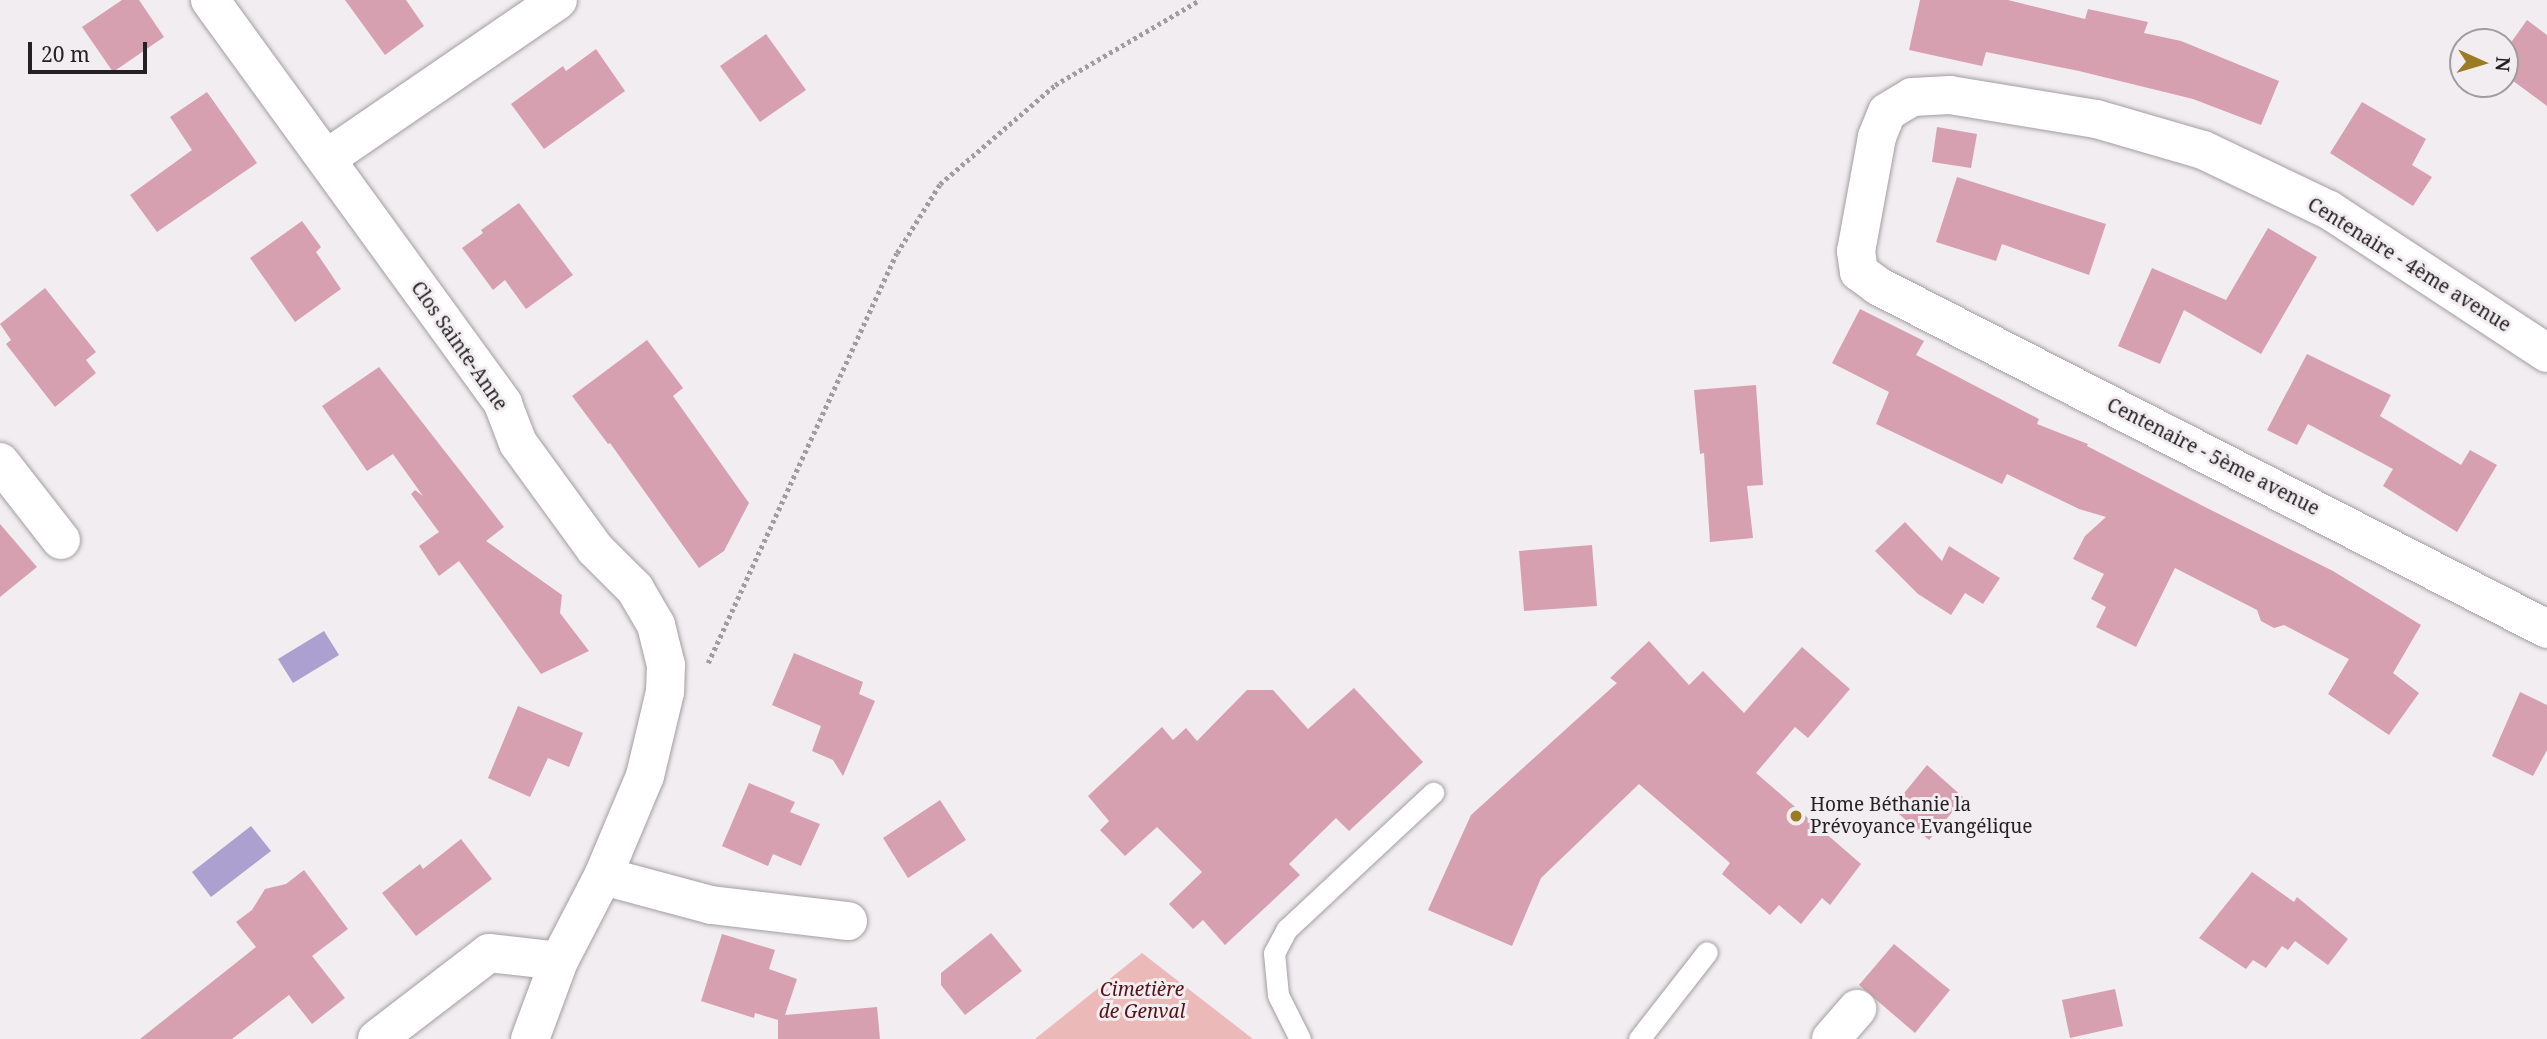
<!DOCTYPE html>
<html>
<head>
<meta charset="utf-8">
<style>
  body { margin:0 }
  #map { position:relative; width:2547px; height:1039px; overflow:hidden; background:#f2edf0; font-family:"Noto Serif",serif }
  div>[style] { position:absolute }
  [style*='--x'] { left:calc(var(--x)*1px); top:calc(var(--y)*1px); width:calc(var(--w)*1px); rotate:calc(var(--a)*1deg) }
  .green>* { inset:0; background:#ebbab8 }
  .water>* { inset:0; background:#aba0cf }
  .building>* { inset:0; background:#d7a0b0 }
  .path>* { height:4.5px; margin-top:-2.25px; transform-origin:0; background:repeating-linear-gradient(90deg,#a19d9f 0 3.5px,transparent 0 7px) }
  .roads { filter:drop-shadow(0 0 2px #a39ea1) drop-shadow(0 0 2px #a39ea1) }
  .service>* { height:21px; margin:-10.5px; padding:0 10.5px; transform-origin:10.5px; border-radius:10.5px; background:#fff }
  .minor>* { height:38px; margin:-19px; padding:0 19px; transform-origin:19px; border-radius:19px; background:#fff }
  .dots>* { width:19px; height:19px; translate:-50% -50%; box-sizing:border-box; border:4px solid #f2edf0; border-radius:50% }
  span { translate:-50% -50%; white-space:nowrap; text-align:center; line-height:1.15; -webkit-text-stroke:6px #f2edf0; paint-order:stroke }
  .street-label { font-size:19px; color:#232122 }
  .poi-label { font-size:19px; color:#232122 }
  .left { translate:0 -50%; text-align:left }
  .park-label { font-size:19px; color:#551116; font-style:italic }
  .north { position:absolute; left:2449px; top:28px; width:70px; height:70px; box-sizing:border-box; background:#f2edf0; border:2px solid #9f9b9e; border-radius:50%; rotate:94deg; font-size:19px; font-weight:700; line-height:28px; text-align:center; color:#232122 }
  .north::after { content:''; display:block; margin:auto; width:24px; height:32px; background:#9c7b25; clip-path:polygon(50% 0,100% 100%,50% 72%,0 100%) }
  .scale { position:absolute; left:28px; top:42px; width:119px; height:32px; box-sizing:border-box; border:4px solid #232122; border-top:0; padding-left:9px; font-size:21px; line-height:24px; white-space:nowrap; color:#232122; -webkit-text-stroke:5px #f2edf0; paint-order:stroke }
</style>
</head>
<body>
<div id="map">
  <div class="green">
    <div style="clip-path:polygon(1142px 953px,1253px 1039px,1035px 1039px)"></div>
  </div>
  <div class="water">
    <div style="clip-path:polygon(324px 631px,339px 655px,293px 683px,278px 659px)"></div>
    <div style="clip-path:polygon(251px 826px,271px 851px,211px 897px,192px 872px)"></div>
  </div>
  <div class="building">
    <div style="clip-path:polygon(122px 0,139px 0,164px 37px,113px 72px,82px 27px)"></div>
    <div style="clip-path:polygon(345px 0,406px 0,424px 26px,385px 55px)"></div>
    <div style="clip-path:polygon(1920px 0,2008px 0,2085px 19px,2088px 9px,2148px 22px,2144px 33px,2181px 41px,2279px 81px,2261px 125px,2193px 99px,2079px 71px,1986px 52px,1982px 66px,1909px 50px)"></div>
    <div style="clip-path:polygon(2527px 20px,2547px 35px,2547px 106px,2505px 75px,2505px 51px)"></div>
    <div style="clip-path:polygon(766px 34px,806px 90px,760px 122px,720px 66px)"></div>
    <div style="clip-path:polygon(596px 49px,625px 91px,544px 149px,511px 104px,563px 66px,566px 71px)"></div>
    <div style="clip-path:polygon(207px 92px,257px 163px,157px 232px,130px 195px,192px 150px,170px 117px)"></div>
    <div style="clip-path:polygon(2362px 102px,2426px 139px,2412px 165px,2432px 177px,2413px 206px,2330px 153px)"></div>
    <div style="clip-path:polygon(1937px 127px,1977px 134px,1971px 168px,1932px 162px)"></div>
    <div style="clip-path:polygon(1957px 177px,2106px 224px,2089px 275px,2002px 244px,1996px 261px,1936px 242px)"></div>
    <div style="clip-path:polygon(519px 203px,573px 275px,526px 309px,505px 280px,493px 290px,462px 248px,483px 233px,481px 230px)"></div>
    <div style="clip-path:polygon(302px 221px,321px 247px,316px 252px,341px 289px,295px 322px,250px 258px)"></div>
    <div style="clip-path:polygon(2268px 228px,2317px 257px,2261px 354px,2184px 310px,2160px 364px,2118px 346px,2152px 268px,2226px 300px)"></div>
    <div style="clip-path:polygon(45px 288px,96px 352px,86px 360px,96px 373px,55px 407px,6px 344px,11px 340px,0 324px)"></div>
    <div style="clip-path:polygon(1860px 309px,1924px 341px,1916px 355px,2039px 419px,2037px 424px,2088px 444px,2087px 446px,2203px 506px,2333px 571px,2421px 625px,2393px 673px,2419px 693px,2389px 735px,2328px 694px,2349px 659px,2284px 625px,2274px 628px,2261px 621px,2257px 610px,2175px 568px,2136px 647px,2096px 627px,2106px 607px,2091px 599px,2104px 574px,2073px 559px,2085px 536px,2106px 517px,2079px 509px,2007px 474px,2002px 484px,1876px 424px,1889px 392px,1832px 363px)"></div>
    <div style="clip-path:polygon(647px 340px,683px 388px,673px 396px,749px 503px,724px 551px,699px 568px,610px 443px,608px 444px,572px 396px)"></div>
    <div style="clip-path:polygon(2307px 354px,2391px 395px,2380px 416px,2461px 465px,2470px 450px,2497px 465px,2457px 532px,2383px 486px,2393px 469px,2308px 424px,2297px 445px,2267px 430px)"></div>
    <div style="clip-path:polygon(379px 367px,504px 527px,486px 541px,562px 595px,560px 613px,589px 651px,541px 674px,459px 561px,439px 576px,419px 546px,439px 532px,411px 494px,415px 490px,423px 496px,393px 454px,367px 471px,322px 406px)"></div>
    <div style="clip-path:polygon(1756px 385px,1763px 485px,1747px 486px,1753px 538px,1710px 542px,1704px 453px,1700px 454px,1694px 390px)"></div>
    <div style="clip-path:polygon(1905px 522px,1942px 561px,1949px 546px,2000px 578px,1983px 604px,1965px 593px,1951px 615px,1918px 594px,1875px 551px)"></div>
    <div style="clip-path:polygon(0 524px,37px 567px,0 597px)"></div>
    <div style="clip-path:polygon(1592px 545px,1597px 606px,1524px 611px,1519px 551px)"></div>
    <div style="clip-path:polygon(1649px 641px,1689px 685px,1703px 671px,1744px 713px,1802px 647px,1850px 689px,1808px 738px,1795px 727px,1756px 773px,1861px 864px,1830px 905px,1822px 898px,1801px 924px,1779px 905px,1770px 915px,1722px 874px,1730px 863px,1639px 784px,1541px 878px,1512px 946px,1428px 910px,1471px 815px,1617px 683px,1610px 678px)"></div>
    <div style="clip-path:polygon(794px 653px,863px 682px,859px 694px,875px 701px,843px 776px,833px 760px,812px 751px,821px 726px,772px 705px)"></div>
    <div style="clip-path:polygon(1354px 688px,1423px 762px,1349px 831px,1336px 818px,1289px 864px,1300px 875px,1225px 945px,1203px 920px,1193px 929px,1169px 904px,1202px 872px,1157px 827px,1125px 856px,1100px 830px,1109px 821px,1088px 796px,1162px 727px,1173px 740px,1186px 728px,1197px 741px,1247px 690px,1273px 690px,1308px 729px)"></div>
    <div style="clip-path:polygon(2520px 692px,2547px 705px,2547px 750px,2533px 776px,2492px 756px)"></div>
    <div style="clip-path:polygon(518px 706px,583px 733px,569px 767px,548px 758px,530px 797px,488px 778px)"></div>
    <div style="clip-path:polygon(1927px 765px,1964px 798px,1929px 840px,1892px 808px)"></div>
    <div style="clip-path:polygon(749px 783px,795px 802px,790px 812px,820px 824px,801px 866px,773px 854px,768px 866px,722px 846px)"></div>
    <div style="clip-path:polygon(940px 800px,966px 840px,908px 878px,883px 838px)"></div>
    <div style="clip-path:polygon(461px 839px,492px 879px,416px 936px,382px 893px,420px 864px,423px 869px)"></div>
    <div style="clip-path:polygon(304px 870px,348px 929px,312px 956px,345px 998px,312px 1024px,289px 995px,232px 1039px,140px 1039px,256px 947px,236px 922px,252px 910px,265px 889px,286px 884px)"></div>
    <div style="clip-path:polygon(2252px 872px,2294px 902px,2297px 897px,2348px 939px,2328px 965px,2295px 941px,2288px 950px,2282px 946px,2266px 968px,2253px 960px,2246px 969px,2199px 938px)"></div>
    <div style="clip-path:polygon(991px 933px,1022px 971px,965px 1015px,941px 985px,941px 973px)"></div>
    <div style="clip-path:polygon(722px 934px,775px 950px,769px 969px,797px 979px,785px 1015px,877px 1007px,880px 1039px,778px 1039px,778px 1020px,755px 1013px,754px 1018px,701px 1001px)"></div>
    <div style="clip-path:polygon(1894px 944px,1950px 990px,1915px 1033px,1859px 985px)"></div>
    <div style="clip-path:polygon(2115px 989px,2123px 1026px,2070px 1038px,2062px 1000px)"></div>
  </div>
  <div class="path">
    <div style="--x:708;--y:663;--w:451;--a:-65.3"></div>
    <div style="--x:897;--y:253;--w:81;--a:-58.1"></div>
    <div style="--x:940;--y:184;--w:152;--a:-40.7"></div>
    <div style="--x:1055;--y:85;--w:168;--a:-30.4"></div>
  </div>
  <div class="roads">
    <div class="service">
      <div style="--x:1300;--y:1039;--w:49;--a:-116.6"></div>
      <div style="--x:1278;--y:995;--w:42;--a:-95.4"></div>
      <div style="--x:1274;--y:953;--w:27;--a:-62"></div>
      <div style="--x:1287;--y:929;--w:200;--a:-43"></div>
      <div style="--x:1639;--y:1039;--w:110;--a:-52"></div>
    </div>
    <div class="minor">
      <div style="--x:210;--y:0;--w:499;--a:54"></div>
      <div style="--x:503;--y:404;--w:42;--a:69"></div>
      <div style="--x:518;--y:443;--w:131;--a:54"></div>
      <div style="--x:595;--y:549;--w:57;--a:45"></div>
      <div style="--x:635;--y:589;--w:42;--a:59.7"></div>
      <div style="--x:656;--y:625;--w:41;--a:76"></div>
      <div style="--x:666;--y:665;--w:27;--a:92"></div>
      <div style="--x:665;--y:692;--w:86;--a:103.4"></div>
      <div style="--x:645;--y:776;--w:108;--a:112.8"></div>
      <div style="--x:603;--y:876;--w:96;--a:117.4"></div>
      <div style="--x:559;--y:961;--w:83;--a:110.4"></div>
      <div style="--x:326;--y:159;--w:281;--a:-34.4"></div>
      <div style="--x:2547;--y:353;--w:261;--a:-146.7"></div>
      <div style="--x:2329;--y:210;--w:140;--a:-154.5"></div>
      <div style="--x:2203;--y:150;--w:111;--a:-163.8"></div>
      <div style="--x:2096;--y:119;--w:148;--a:-170.7"></div>
      <div style="--x:1950;--y:95;--w:38;--a:177"></div>
      <div style="--x:1912;--y:97;--w:29;--a:149"></div>
      <div style="--x:1887;--y:112;--w:27;--a:112"></div>
      <div style="--x:1877;--y:137;--w:116;--a:100.4"></div>
      <div style="--x:1856;--y:251;--w:21;--a:82"></div>
      <div style="--x:1859;--y:272;--w:24;--a:36"></div>
      <div style="--x:1878;--y:286;--w:752;--a:27.14"></div>
      <div style="--x:0;--y:462;--w:99;--a:52"></div>
      <div style="--x:603;--y:876;--w:112;--a:15"></div>
      <div style="--x:711;--y:905;--w:138;--a:6.7"></div>
      <div style="--x:377;--y:1039;--w:141;--a:-37.5"></div>
      <div style="--x:489;--y:953;--w:70;--a:6.5"></div>
      <div style="--x:1831;--y:1039;--w:40;--a:-49"></div>
    </div>
  </div>
  <div class="dots">
    <div style="left:1796px;top:816px;background:#9c7b25"></div>
  </div>
  <div class="street-label">
    <span style="left:2409px;top:265px;rotate:32deg">Centenaire - 4ème avenue</span>
    <span style="left:459px;top:346px;rotate:55deg">Clos Sainte-Anne</span>
    <span style="left:2213px;top:457px;rotate:27deg">Centenaire - 5ème avenue</span>
  </div>
  <div class="poi-label">
    <span class="left" style="left:1810px;top:816px">Home Béthanie la<br>Prévoyance Evangélique</span>
  </div>
  <div class="park-label">
    <span style="left:1142px;top:1001px">Cimetière<br>de Genval</span>
  </div>
  <div class="north">N</div>
  <div class="scale">20 m</div>
</div>
</body>
</html>
